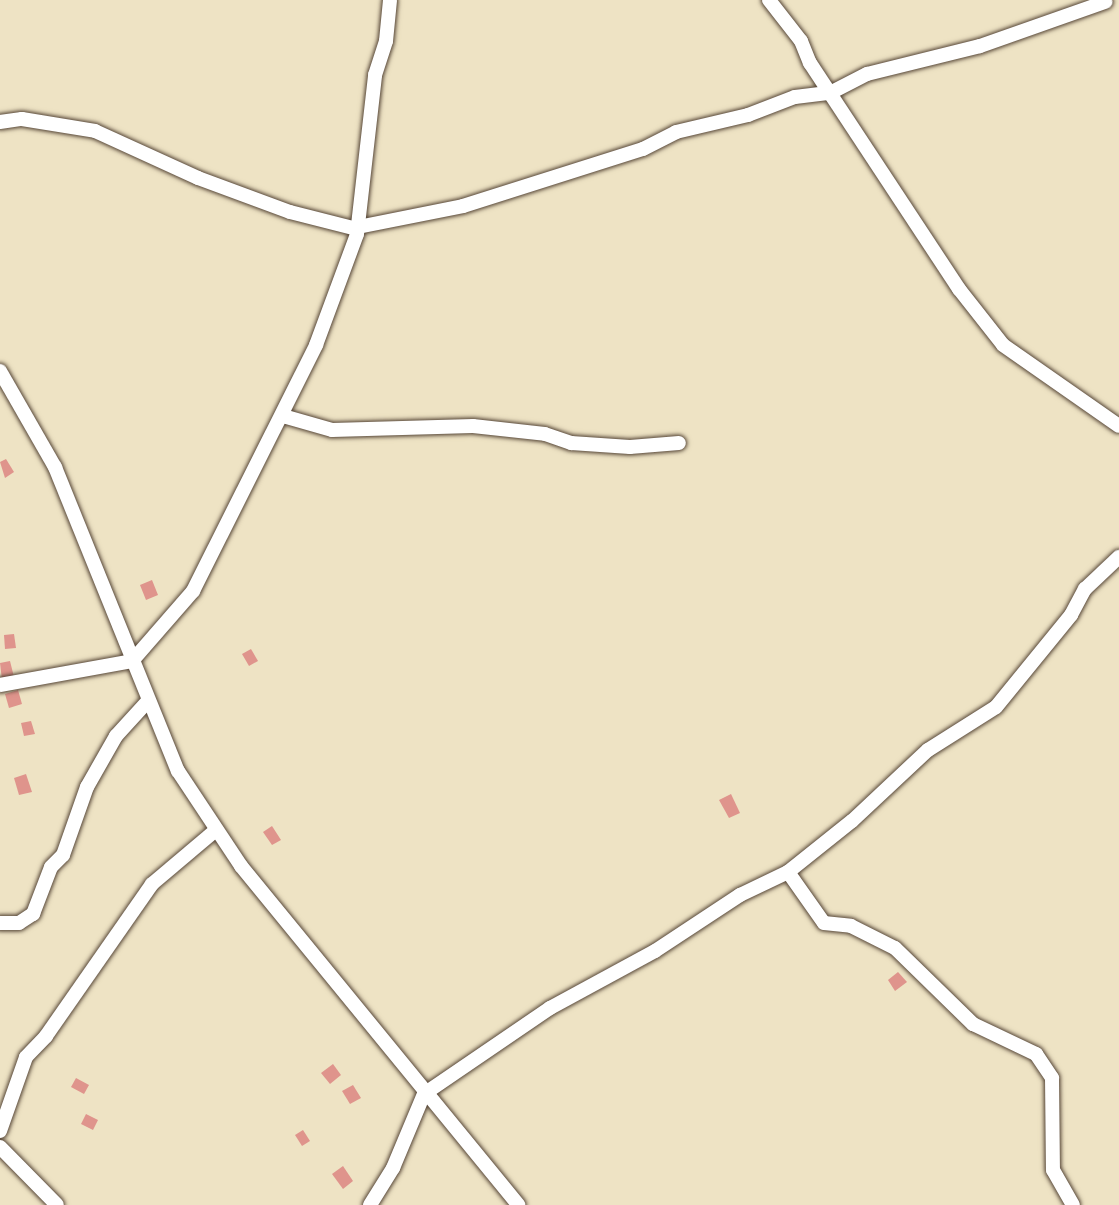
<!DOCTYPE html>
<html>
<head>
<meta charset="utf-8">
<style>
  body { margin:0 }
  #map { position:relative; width:1119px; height:1205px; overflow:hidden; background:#eee3c4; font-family:"Comic Neue",sans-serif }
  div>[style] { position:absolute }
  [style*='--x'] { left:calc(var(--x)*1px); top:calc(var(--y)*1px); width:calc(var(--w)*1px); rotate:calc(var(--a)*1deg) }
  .building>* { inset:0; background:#df948c }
  .roads { filter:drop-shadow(0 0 2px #564637) drop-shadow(0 0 2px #564637) }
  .minor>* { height:14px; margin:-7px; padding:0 7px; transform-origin:7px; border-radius:7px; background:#fff }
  span { translate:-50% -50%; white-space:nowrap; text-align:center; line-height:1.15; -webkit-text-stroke:5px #fbf7ec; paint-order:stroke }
</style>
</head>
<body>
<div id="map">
  <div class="building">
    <div style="clip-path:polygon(6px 459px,14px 472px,5px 478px,0 462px)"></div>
    <div style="clip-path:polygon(152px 580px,158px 595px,146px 600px,140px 585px)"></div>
    <div style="clip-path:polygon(14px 634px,16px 648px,5px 649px,4px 635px)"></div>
    <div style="clip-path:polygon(251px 649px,258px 661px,249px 666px,242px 654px)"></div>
    <div style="clip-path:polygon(10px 661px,14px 677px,2px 680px,0 663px)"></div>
    <div style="clip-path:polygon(18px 690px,22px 704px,9px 708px,5px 694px)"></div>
    <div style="clip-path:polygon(31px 721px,35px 734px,24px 736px,21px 723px)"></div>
    <div style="clip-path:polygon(26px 774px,32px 792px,19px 795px,14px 778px)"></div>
    <div style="clip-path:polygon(731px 794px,740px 813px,729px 818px,719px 800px)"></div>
    <div style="clip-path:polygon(272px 826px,281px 840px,272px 845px,263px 832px)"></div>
    <div style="clip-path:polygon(898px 972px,907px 982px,895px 991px,888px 980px)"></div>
    <div style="clip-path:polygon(333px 1064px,341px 1075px,330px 1084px,321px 1073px)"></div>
    <div style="clip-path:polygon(76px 1078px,89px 1085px,84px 1094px,71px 1087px)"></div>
    <div style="clip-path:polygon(353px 1085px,361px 1098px,350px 1104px,342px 1091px)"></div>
    <div style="clip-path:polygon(86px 1114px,98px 1120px,93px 1130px,81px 1124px)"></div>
    <div style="clip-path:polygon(303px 1130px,310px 1141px,302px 1146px,295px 1135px)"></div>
    <div style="clip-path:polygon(343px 1166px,353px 1181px,343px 1189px,332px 1174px)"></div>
  </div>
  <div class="roads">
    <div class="minor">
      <div style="--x:769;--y:0;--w:52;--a:52"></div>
      <div style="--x:801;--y:41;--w:24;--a:68"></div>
      <div style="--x:810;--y:63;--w:271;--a:56.6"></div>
      <div style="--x:959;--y:289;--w:71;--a:51.8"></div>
      <div style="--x:1003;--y:345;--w:141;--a:34.9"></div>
      <div style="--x:0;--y:122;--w:22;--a:-8"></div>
      <div style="--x:22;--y:119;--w:74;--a:9.3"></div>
      <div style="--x:95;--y:131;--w:113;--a:24.5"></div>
      <div style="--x:198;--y:178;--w:98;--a:20.3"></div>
      <div style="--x:290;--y:212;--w:65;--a:14.3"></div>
      <div style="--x:353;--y:228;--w:112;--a:-11.3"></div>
      <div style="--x:463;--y:206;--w:189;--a:-17.6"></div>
      <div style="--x:643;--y:149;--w:37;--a:-27"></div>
      <div style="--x:676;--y:132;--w:74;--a:-13.3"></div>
      <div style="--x:748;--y:115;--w:50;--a:-21"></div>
      <div style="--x:795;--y:97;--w:35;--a:-7"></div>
      <div style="--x:830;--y:93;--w:42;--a:-27.2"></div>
      <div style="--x:867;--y:74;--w:116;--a:-13.9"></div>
      <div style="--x:980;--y:46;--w:133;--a:-19.4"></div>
      <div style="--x:0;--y:371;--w:111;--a:60.2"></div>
      <div style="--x:55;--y:467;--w:328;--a:68"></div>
      <div style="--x:178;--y:771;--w:114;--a:56.4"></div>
      <div style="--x:241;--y:866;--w:438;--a:50.7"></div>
      <div style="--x:283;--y:416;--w:51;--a:15.9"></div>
      <div style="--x:332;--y:430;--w:141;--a:-1.6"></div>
      <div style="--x:473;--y:426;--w:72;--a:6.3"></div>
      <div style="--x:545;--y:434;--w:28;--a:19"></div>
      <div style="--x:571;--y:443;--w:59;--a:3.9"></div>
      <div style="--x:630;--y:447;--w:49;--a:-4.7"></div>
      <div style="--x:0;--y:685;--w:134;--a:-10.3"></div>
      <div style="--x:132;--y:661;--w:93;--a:-48.9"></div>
      <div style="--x:193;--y:591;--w:275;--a:-63.4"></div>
      <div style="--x:316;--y:345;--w:118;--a:-69.7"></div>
      <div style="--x:357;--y:234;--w:160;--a:-83.5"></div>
      <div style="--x:375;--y:75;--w:36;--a:-72"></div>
      <div style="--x:386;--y:41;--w:41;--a:-84.4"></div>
      <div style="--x:788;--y:872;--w:62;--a:54.8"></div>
      <div style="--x:824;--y:923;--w:27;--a:6"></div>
      <div style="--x:851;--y:926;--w:49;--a:26.6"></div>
      <div style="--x:895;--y:948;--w:109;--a:44.3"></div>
      <div style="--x:973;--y:1024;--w:70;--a:25.5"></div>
      <div style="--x:1036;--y:1054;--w:29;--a:56"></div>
      <div style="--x:1052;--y:1078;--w:92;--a:89.4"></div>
      <div style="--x:1053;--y:1170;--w:40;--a:60.3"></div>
      <div style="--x:0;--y:923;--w:19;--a:0"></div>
      <div style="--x:19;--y:923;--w:17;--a:-33"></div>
      <div style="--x:33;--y:914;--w:50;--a:-69"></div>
      <div style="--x:51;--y:867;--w:17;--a:-45"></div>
      <div style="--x:63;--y:855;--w:72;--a:-70.6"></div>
      <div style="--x:87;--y:787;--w:59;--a:-60.4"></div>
      <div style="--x:116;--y:736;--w:46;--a:-47.6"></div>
      <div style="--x:0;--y:1131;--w:78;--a:-70.6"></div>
      <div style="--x:26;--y:1057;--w:29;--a:-46"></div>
      <div style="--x:46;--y:1036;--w:185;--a:-55.1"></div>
      <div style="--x:152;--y:884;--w:84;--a:-40.2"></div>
      <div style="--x:0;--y:1147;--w:81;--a:45.5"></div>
      <div style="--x:370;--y:1205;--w:44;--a:-58.1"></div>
      <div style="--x:393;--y:1168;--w:80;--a:-67.3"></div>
      <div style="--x:424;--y:1094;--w:153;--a:-34.3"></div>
      <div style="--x:550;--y:1008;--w:119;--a:-28.5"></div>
      <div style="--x:655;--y:951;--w:102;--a:-33.4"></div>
      <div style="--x:740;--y:895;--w:53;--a:-25.6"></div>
      <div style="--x:788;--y:872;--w:82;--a:-38.6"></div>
      <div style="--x:852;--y:821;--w:104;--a:-43.1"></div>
      <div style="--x:928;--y:750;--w:80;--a:-32.3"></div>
      <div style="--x:996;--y:707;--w:119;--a:-50.8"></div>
      <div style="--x:1071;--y:615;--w:30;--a:-62"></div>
      <div style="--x:1085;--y:589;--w:47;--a:-43.3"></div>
    </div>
  </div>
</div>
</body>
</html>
